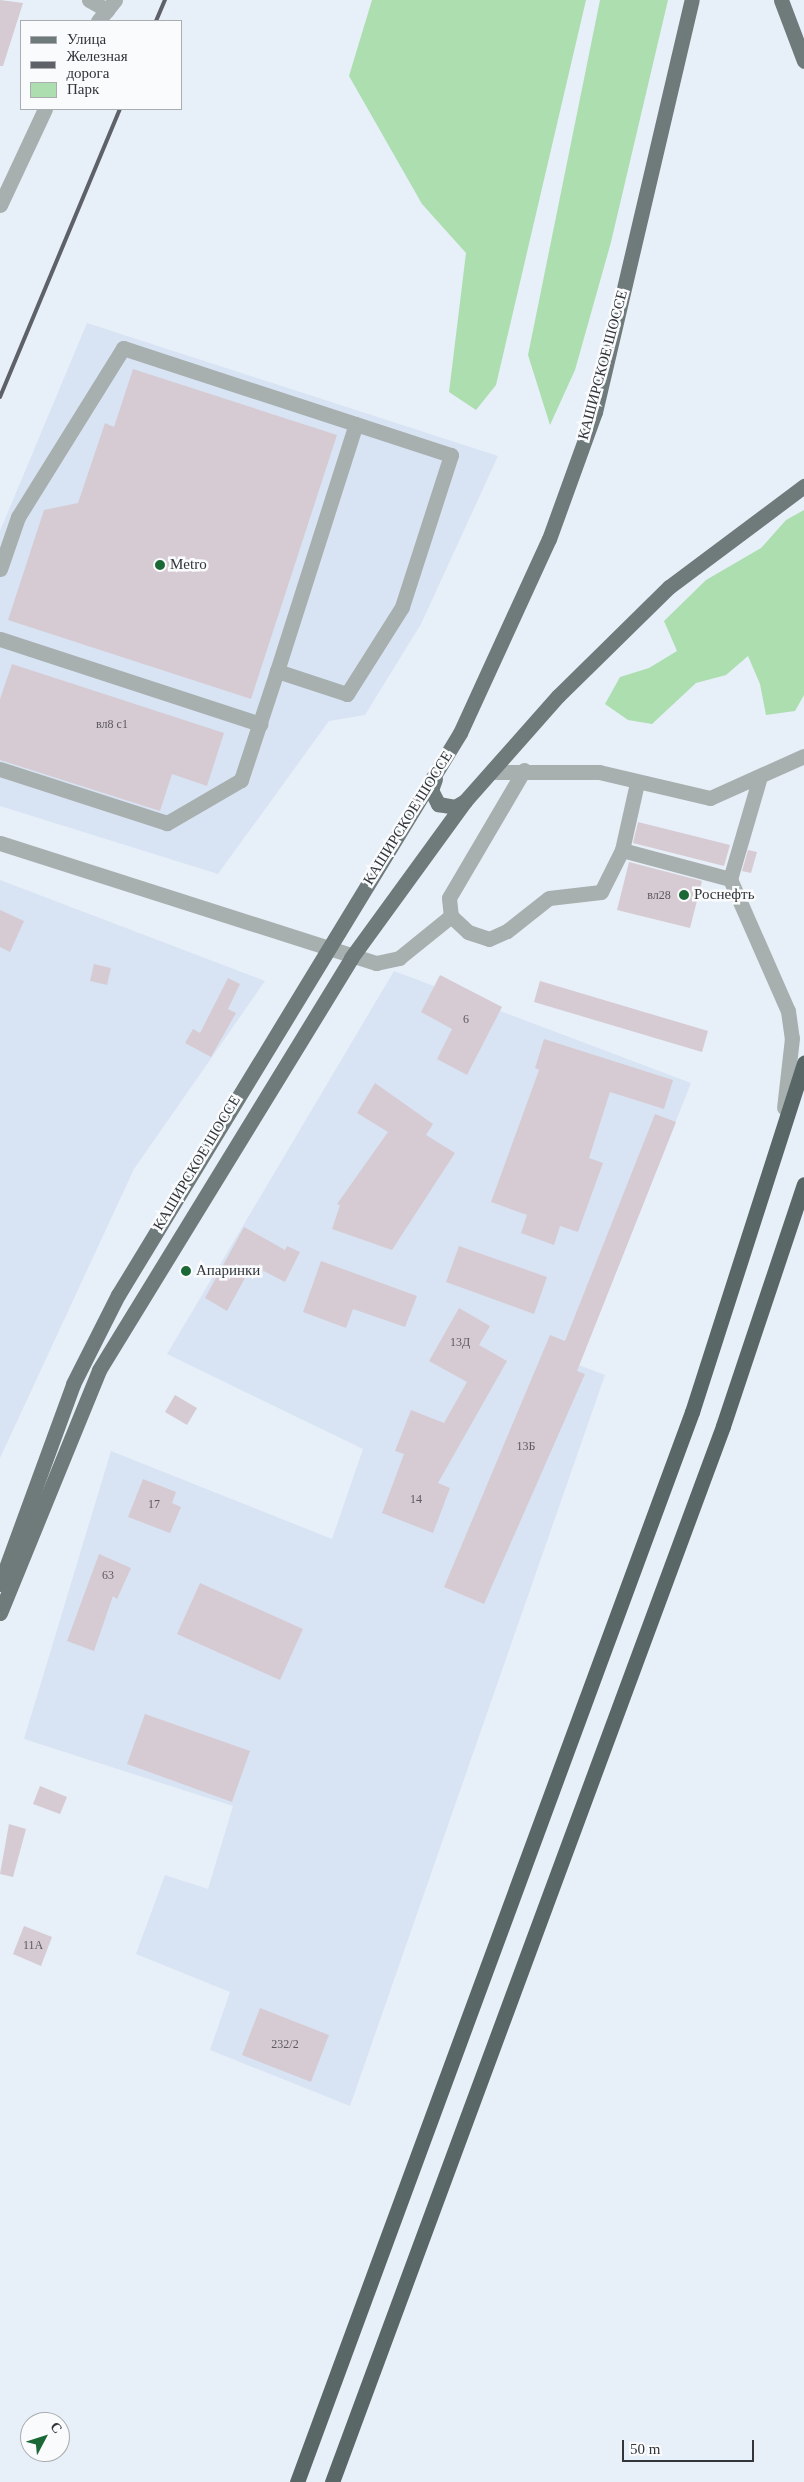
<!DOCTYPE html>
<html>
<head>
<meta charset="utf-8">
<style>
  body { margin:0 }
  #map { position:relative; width:804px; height:2482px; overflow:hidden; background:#e7eff9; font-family:Georgia,serif }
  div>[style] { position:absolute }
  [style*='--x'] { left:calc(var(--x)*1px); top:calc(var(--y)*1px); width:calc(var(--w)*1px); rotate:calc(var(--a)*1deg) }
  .built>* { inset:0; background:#d8e4f4 }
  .green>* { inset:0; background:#addeaf }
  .building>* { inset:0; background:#d6cbd2 }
  .minor>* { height:15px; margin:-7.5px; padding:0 7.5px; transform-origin:7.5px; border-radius:7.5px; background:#a8afaf }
  .major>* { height:15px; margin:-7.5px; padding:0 7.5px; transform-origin:7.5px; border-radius:7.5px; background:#6f7a7a }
  .highway>* { height:15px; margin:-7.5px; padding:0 7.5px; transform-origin:7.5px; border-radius:7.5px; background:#5a6767 }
  .rail>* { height:4px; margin:-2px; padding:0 2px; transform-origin:2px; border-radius:2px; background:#5e6268 }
  .dots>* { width:14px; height:14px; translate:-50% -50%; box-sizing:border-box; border:2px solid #fafbfd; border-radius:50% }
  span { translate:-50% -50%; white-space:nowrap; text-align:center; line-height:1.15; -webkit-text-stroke:5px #fafbfd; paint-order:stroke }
  .number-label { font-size:12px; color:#5b5a5f }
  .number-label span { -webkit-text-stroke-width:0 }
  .street-label { font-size:15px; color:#323539 }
  .poi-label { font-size:15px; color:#323539 }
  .left { translate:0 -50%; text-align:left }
  .legend { position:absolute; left:20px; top:20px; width:162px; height:90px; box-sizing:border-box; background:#fafbfd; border:1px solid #aaacaf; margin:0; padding:6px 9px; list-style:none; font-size:15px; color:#323539 }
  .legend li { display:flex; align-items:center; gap:10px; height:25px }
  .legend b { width:25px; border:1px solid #aaacaf }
  .north { position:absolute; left:20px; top:2412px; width:50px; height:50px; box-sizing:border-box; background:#fafbfd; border:1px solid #aaacaf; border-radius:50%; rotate:50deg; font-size:14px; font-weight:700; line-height:20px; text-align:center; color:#323539 }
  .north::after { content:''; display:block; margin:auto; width:18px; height:22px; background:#1b6837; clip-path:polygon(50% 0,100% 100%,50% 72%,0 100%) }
  .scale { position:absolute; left:622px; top:2440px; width:132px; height:22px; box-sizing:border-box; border:2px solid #323539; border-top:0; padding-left:6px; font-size:15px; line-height:18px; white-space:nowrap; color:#323539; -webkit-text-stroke:4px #fafbfd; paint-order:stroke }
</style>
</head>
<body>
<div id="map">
  <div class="built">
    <div style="clip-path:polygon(87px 323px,498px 456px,421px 624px,365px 715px,329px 721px,218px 874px,0 806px,0 531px)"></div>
    <div style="clip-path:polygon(0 880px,265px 981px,134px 1169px,0 1458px)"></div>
    <div style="clip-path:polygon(394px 971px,691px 1083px,579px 1365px,605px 1375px,350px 2106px,210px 2050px,230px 1992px,136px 1954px,165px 1875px,208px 1889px,233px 1806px,24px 1739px,111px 1451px,332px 1539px,363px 1449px,167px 1354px)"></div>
  </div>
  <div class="green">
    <div style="clip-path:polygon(372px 0,586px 0,496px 385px,476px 410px,449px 392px,466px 253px,422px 204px,349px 76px)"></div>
    <div style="clip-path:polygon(600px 0,668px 0,611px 242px,575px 370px,550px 425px,528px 355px)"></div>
    <div style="clip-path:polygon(804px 510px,804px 695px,795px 711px,766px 715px,760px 684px,748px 656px,726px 675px,696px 683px,652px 724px,628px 720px,605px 704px,620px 677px,649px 668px,677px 651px,664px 621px,706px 580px,761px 548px,786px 520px)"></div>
  </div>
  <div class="building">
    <div style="clip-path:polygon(0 0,23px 3px,3px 66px,0 66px)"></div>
    <div style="clip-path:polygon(133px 369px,337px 435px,251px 699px,8px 620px,44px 510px,78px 503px,105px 423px,114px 427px)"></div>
    <div style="clip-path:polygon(12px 664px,224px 733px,207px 786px,172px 774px,160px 811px,0 760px,0 699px)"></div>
    <div style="clip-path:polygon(638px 822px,730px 845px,724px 866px,633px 843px)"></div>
    <div style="clip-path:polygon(748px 850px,757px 852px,751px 873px,742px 871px)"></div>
    <div style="clip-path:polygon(629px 862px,702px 881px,690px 928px,617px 910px)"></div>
    <div style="clip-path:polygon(0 910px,24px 921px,10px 952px,0 947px)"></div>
    <div style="clip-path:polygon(94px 964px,111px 968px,107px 985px,90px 981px)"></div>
    <div style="clip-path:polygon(440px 975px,502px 1007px,467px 1075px,437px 1059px,452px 1029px,421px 1012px)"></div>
    <div style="clip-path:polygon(228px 978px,240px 984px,228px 1009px,236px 1013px,211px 1057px,185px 1043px,193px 1029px,200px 1033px)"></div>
    <div style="clip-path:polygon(540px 981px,708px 1031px,702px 1052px,534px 1002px)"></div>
    <div style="clip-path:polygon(544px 1039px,673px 1080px,664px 1109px,610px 1092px,589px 1158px,603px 1163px,578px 1232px,560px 1226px,554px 1245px,521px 1233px,527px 1215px,491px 1202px,539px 1070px,535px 1068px)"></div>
    <div style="clip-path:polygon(375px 1083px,433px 1124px,426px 1135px,455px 1153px,392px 1250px,332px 1229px,340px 1205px,337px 1204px,388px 1132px,357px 1113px)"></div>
    <div style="clip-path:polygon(655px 1114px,676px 1122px,577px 1371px,585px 1374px,484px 1604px,444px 1587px,550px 1335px,565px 1341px)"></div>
    <div style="clip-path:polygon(244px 1227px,285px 1250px,287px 1246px,300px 1252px,285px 1282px,252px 1265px,227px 1311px,205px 1298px)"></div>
    <div style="clip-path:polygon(459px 1246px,547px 1277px,534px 1314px,446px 1282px)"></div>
    <div style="clip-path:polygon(321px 1261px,417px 1296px,405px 1327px,353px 1309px,346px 1328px,303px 1312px)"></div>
    <div style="clip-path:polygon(459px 1308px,490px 1326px,479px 1345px,507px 1361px,438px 1483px,450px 1488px,433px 1533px,382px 1513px,404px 1454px,395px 1451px,411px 1410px,444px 1423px,467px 1382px,429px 1361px)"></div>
    <div style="clip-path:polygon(175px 1395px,197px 1408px,187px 1425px,165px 1412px)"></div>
    <div style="clip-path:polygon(143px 1479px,176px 1492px,172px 1503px,181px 1507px,170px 1533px,128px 1517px)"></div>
    <div style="clip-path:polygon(99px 1554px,131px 1568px,117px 1599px,113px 1596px,94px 1651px,67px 1641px)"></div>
    <div style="clip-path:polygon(200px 1583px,303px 1629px,280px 1680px,177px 1634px)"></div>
    <div style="clip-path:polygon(145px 1714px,250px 1751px,232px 1802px,127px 1764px)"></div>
    <div style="clip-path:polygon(40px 1786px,67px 1797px,60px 1814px,33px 1804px)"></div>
    <div style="clip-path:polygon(9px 1824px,26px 1829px,13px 1877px,0 1874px)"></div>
    <div style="clip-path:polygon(24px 1926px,52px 1937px,41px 1966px,13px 1954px)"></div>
    <div style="clip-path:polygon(260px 2008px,329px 2035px,311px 2082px,242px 2055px)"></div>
  </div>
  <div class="minor">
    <div style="--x:89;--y:0;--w:21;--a:29"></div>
    <div style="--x:98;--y:21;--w:27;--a:-51"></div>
    <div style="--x:0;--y:205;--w:106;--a:-64.9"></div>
    <div style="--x:0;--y:569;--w:55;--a:-70.9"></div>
    <div style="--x:18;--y:517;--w:199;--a:-58.1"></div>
    <div style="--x:123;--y:348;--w:345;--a:18.1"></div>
    <div style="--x:451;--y:455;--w:160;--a:107.9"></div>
    <div style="--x:402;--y:607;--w:103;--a:122.3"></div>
    <div style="--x:347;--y:694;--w:74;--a:-161.8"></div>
    <div style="--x:277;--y:671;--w:115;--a:108.3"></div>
    <div style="--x:241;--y:780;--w:86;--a:149.8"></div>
    <div style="--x:167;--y:823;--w:176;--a:-162.1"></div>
    <div style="--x:0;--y:639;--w:274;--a:18.1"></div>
    <div style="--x:277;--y:671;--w:259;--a:-72.3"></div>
    <div style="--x:524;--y:770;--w:148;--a:120.4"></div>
    <div style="--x:449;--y:898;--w:18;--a:84"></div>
    <div style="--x:451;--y:916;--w:23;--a:43"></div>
    <div style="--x:468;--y:932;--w:22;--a:18"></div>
    <div style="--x:489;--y:939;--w:20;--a:-24"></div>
    <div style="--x:507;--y:931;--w:53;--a:-38.2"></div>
    <div style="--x:549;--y:898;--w:52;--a:-6.6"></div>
    <div style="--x:601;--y:892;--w:47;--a:-63.4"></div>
    <div style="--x:622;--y:850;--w:69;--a:-77.4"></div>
    <div style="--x:493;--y:772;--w:106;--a:0"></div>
    <div style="--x:599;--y:772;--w:114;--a:13.2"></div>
    <div style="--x:710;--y:798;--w:103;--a:-24.1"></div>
    <div style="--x:759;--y:780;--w:103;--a:106.3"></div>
    <div style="--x:730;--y:879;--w:144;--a:66.3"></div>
    <div style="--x:788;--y:1011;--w:27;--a:82"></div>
    <div style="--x:792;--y:1038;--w:70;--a:96.5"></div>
    <div style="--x:0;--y:843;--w:395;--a:17.7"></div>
    <div style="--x:376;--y:963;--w:24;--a:-12"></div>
    <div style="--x:399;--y:958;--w:67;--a:-38.9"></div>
    <div style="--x:622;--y:850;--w:112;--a:15"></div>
  </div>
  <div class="major">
    <div style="--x:781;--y:0;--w:65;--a:69.3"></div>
    <div style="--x:435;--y:779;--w:12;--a:110"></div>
    <div style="--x:431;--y:790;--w:16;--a:63"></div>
    <div style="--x:438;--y:804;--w:17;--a:10"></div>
    <div style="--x:455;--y:807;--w:12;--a:-31"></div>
    <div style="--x:0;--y:1584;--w:213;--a:-69.9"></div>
    <div style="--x:73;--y:1384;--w:100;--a:-63.2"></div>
    <div style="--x:118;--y:1295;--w:658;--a:-58.68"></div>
    <div style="--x:460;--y:733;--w:213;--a:-65.4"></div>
    <div style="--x:549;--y:539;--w:135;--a:-70.1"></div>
    <div style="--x:595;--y:412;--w:423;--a:-76.8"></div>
    <div style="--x:0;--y:1613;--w:262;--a:-67.8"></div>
    <div style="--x:99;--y:1370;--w:483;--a:-58.5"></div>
    <div style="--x:351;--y:958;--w:194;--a:-54"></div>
    <div style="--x:465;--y:801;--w:140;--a:-48.5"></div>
    <div style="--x:558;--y:696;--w:156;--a:-44.5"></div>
    <div style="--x:669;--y:587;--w:169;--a:-36.8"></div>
  </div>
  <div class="highway">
    <div style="--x:297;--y:2482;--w:1141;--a:-69.74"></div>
    <div style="--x:692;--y:1412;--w:367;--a:-72.2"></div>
    <div style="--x:332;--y:2482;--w:1126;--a:-69.68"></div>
    <div style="--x:723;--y:1426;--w:255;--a:-71.5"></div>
  </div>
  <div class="rail">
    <div style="--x:156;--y:21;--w:23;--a:-67"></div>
    <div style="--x:0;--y:397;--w:312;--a:-67.4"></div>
  </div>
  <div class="dots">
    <div style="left:160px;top:565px;background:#1b6837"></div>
    <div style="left:684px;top:895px;background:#1b6837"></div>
    <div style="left:186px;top:1271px;background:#1b6837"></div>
  </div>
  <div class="number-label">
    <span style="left:112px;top:725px">вл8 с1</span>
    <span style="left:659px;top:896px">вл28</span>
    <span style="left:466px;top:1020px">6</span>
    <span style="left:460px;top:1343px">13Д</span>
    <span style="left:526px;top:1447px">13Б</span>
    <span style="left:416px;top:1500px">14</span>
    <span style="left:154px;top:1505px">17</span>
    <span style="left:108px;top:1576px">63</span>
    <span style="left:33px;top:1946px">11А</span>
    <span style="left:285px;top:2045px">232/2</span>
  </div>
  <div class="street-label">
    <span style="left:603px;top:365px;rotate:-75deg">КАШИРСКОЕ ШОССЕ</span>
    <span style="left:408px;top:818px;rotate:-58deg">КАШИРСКОЕ ШОССЕ</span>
    <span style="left:197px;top:1163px;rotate:-59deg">КАШИРСКОЕ ШОССЕ</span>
  </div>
  <div class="poi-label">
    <span class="left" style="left:170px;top:565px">Metro</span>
    <span class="left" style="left:694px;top:895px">Роснефть</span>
    <span class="left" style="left:196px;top:1271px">Апаринки</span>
  </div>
  <ul class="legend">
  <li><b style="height:6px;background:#6f7a7a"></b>Улица</li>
  <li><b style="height:6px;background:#5e6268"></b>Железная дорога</li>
  <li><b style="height:14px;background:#addeaf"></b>Парк</li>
  </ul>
  <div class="north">С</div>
  <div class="scale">50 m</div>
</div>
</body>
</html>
